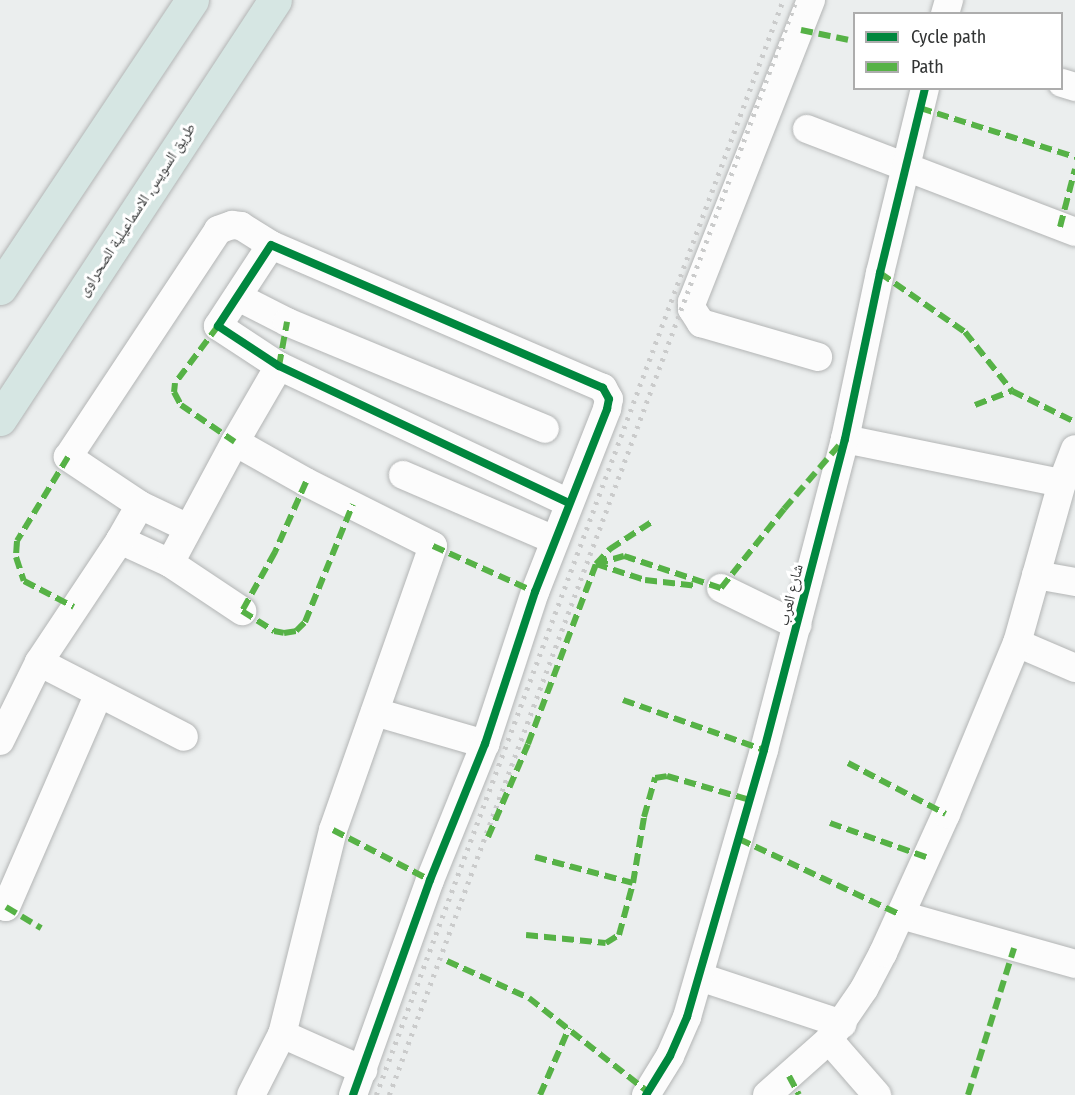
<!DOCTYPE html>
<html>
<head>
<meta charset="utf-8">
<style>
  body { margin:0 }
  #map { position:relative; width:1075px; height:1095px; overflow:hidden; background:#ebeeee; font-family:"Fira Sans Condensed","Noto Naskh Arabic",sans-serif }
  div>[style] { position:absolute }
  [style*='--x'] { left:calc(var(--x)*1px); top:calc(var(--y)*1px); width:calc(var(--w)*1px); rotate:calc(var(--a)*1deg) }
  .roads { filter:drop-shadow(0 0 2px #b3b5b5) drop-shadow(0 0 2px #b3b5b5) }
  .minor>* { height:28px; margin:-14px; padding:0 14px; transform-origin:14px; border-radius:14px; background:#fcfcfc }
  .major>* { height:33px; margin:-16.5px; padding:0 16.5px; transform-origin:16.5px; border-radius:16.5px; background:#d6e6e3 }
  .rail>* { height:4.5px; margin-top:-2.25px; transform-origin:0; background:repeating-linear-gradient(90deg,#cacbcb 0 3px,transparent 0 9px) }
  .quiet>* { height:6px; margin-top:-3px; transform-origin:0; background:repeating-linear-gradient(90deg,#56b246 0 12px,transparent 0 18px) }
  .cycleway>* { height:8px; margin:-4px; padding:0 4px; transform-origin:4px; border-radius:4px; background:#00873e }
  span { translate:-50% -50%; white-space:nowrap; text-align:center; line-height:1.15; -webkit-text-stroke:6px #fff; paint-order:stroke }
  .street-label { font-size:15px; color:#313333 }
  .legend { position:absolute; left:853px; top:12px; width:210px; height:78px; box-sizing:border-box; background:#fff; border:2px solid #adadad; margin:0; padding:8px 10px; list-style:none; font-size:18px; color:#313333 }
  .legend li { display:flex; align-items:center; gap:12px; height:30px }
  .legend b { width:30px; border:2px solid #adadad }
</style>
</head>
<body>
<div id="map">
  <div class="roads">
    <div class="minor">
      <div style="--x:811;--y:0;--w:325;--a:111.5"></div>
      <div style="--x:692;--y:302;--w:7;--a:90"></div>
      <div style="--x:692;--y:309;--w:17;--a:57"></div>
      <div style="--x:701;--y:323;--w:122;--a:16.2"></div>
      <div style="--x:945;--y:14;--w:15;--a:-74"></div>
      <div style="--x:1062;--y:83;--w:14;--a:17"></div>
      <div style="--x:807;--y:129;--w:287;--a:21"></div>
      <div style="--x:238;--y:297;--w:55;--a:27"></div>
      <div style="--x:287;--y:322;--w:279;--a:22.5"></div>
      <div style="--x:845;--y:439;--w:221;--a:11.5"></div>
      <div style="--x:235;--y:442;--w:81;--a:29.4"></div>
      <div style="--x:306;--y:482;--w:142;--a:26.7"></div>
      <div style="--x:433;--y:546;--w:301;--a:109.4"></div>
      <div style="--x:333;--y:830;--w:210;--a:104"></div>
      <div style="--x:282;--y:1034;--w:68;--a:116.9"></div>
      <div style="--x:403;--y:475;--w:165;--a:23.2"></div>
      <div style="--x:188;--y:528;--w:53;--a:-154.4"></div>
      <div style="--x:140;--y:505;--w:87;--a:-146.3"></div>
      <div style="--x:68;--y:457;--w:272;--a:-56.5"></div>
      <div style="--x:218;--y:230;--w:15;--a:-20"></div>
      <div style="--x:232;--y:225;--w:9;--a:6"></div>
      <div style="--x:241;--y:226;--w:36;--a:32"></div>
      <div style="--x:120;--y:540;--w:55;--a:24.7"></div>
      <div style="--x:170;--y:563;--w:87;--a:33.7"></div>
      <div style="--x:170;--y:563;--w:137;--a:-61.8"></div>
      <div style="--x:235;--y:442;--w:88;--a:-59.9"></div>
      <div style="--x:1036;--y:575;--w:40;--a:10"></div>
      <div style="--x:721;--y:588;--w:85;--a:26"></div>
      <div style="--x:1017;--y:643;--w:63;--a:23.3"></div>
      <div style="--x:39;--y:662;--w:163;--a:27.3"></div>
      <div style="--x:375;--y:712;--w:115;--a:16.2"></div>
      <div style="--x:0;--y:741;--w:88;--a:-63.7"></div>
      <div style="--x:39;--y:662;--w:146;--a:-56.4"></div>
      <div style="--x:120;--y:540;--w:40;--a:-60.3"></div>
      <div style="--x:0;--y:905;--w:6;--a:18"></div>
      <div style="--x:6;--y:907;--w:233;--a:-66.5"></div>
      <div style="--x:901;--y:915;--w:181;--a:15.7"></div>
      <div style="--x:700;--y:977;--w:150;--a:18.3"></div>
      <div style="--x:282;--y:1034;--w:89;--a:24"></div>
      <div style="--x:829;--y:1040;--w:73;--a:48.9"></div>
      <div style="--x:353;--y:1095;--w:228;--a:-70.3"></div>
      <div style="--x:430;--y:880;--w:147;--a:-68"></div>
      <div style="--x:485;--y:744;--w:160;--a:-71.8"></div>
      <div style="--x:535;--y:592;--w:197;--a:-68.5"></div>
      <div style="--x:607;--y:409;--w:10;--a:-79"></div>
      <div style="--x:609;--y:399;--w:13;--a:-119"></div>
      <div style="--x:603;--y:388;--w:361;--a:-156.7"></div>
      <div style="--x:271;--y:245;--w:97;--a:123.2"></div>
      <div style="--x:218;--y:326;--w:73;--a:33.3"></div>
      <div style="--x:279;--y:366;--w:321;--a:25.3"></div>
      <div style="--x:646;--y:1095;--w:46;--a:-58.4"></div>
      <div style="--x:670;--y:1056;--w:43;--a:-66.4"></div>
      <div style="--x:687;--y:1017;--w:278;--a:-73.9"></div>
      <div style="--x:764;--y:750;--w:321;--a:-75.4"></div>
      <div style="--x:845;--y:439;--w:170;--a:-78.1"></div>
      <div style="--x:880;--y:273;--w:190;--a:-76.3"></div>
      <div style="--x:767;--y:1095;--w:83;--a:-41.6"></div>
      <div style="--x:829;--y:1040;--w:62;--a:-55.5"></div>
      <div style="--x:864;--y:989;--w:41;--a:-62.2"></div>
      <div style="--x:883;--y:953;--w:153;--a:-65.6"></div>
      <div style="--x:946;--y:814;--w:185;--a:-67.5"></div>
      <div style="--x:1017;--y:643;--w:166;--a:-74.3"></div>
      <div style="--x:1062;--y:483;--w:36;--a:-69"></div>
    </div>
    <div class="major">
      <div style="--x:0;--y:288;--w:346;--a:-56.3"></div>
      <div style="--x:0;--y:419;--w:501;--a:-56.72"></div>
    </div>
  </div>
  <div class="rail">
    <div style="--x:376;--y:1095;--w:1168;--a:-69.61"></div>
    <div style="--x:389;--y:1095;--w:1168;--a:-69.61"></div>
  </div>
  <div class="quiet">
    <div style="--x:801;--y:30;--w:54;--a:11.7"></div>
    <div style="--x:920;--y:108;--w:163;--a:17.5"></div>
    <div style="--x:1060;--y:227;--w:60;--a:-75.5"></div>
    <div style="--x:880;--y:273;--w:103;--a:34.8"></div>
    <div style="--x:965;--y:332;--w:75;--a:51.5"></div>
    <div style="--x:1012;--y:391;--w:70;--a:26.2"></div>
    <div style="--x:218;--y:326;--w:71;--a:127"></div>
    <div style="--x:175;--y:383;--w:9;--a:96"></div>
    <div style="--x:174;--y:392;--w:15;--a:62"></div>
    <div style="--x:181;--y:405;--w:65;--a:34.4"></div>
    <div style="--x:279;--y:366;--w:45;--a:-79.7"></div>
    <div style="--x:975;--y:405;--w:40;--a:-21"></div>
    <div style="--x:68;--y:457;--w:98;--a:121.3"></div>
    <div style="--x:17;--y:541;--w:16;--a:94"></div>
    <div style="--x:16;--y:557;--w:25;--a:72"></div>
    <div style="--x:24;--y:581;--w:56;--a:27.5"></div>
    <div style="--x:306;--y:482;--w:77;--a:113.9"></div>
    <div style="--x:275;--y:552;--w:68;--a:119.2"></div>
    <div style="--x:242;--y:611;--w:38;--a:32"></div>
    <div style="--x:274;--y:631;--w:10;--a:11"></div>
    <div style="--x:284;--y:633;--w:12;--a:-9"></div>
    <div style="--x:296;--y:631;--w:13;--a:-45"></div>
    <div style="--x:305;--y:622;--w:127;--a:-67.9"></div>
    <div style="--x:433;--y:546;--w:112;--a:24.3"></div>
    <div style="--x:596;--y:564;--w:29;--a:-16"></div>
    <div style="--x:624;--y:556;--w:102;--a:18.3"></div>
    <div style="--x:596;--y:564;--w:52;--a:18.1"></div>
    <div style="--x:645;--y:580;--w:53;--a:6.5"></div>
    <div style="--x:721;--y:588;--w:101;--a:-51.4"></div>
    <div style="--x:784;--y:509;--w:87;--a:-49.2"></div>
    <div style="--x:623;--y:700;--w:150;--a:19.5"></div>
    <div style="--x:848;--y:763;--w:110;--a:27.5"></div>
    <div style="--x:830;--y:823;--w:102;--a:19.5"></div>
    <div style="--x:333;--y:830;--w:109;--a:27.3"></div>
    <div style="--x:488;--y:837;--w:101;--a:-66.7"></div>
    <div style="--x:528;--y:744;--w:192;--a:-69.3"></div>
    <div style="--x:596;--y:564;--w:21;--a:-47"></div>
    <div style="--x:610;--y:549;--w:51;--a:-33.1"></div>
    <div style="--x:739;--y:839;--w:179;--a:25.1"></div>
    <div style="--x:535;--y:857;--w:101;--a:14.9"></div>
    <div style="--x:6;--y:907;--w:41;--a:31"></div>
    <div style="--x:526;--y:935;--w:80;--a:5.7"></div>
    <div style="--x:606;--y:943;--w:15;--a:-32"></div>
    <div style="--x:619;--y:935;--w:54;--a:-74.9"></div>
    <div style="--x:633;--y:883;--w:67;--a:-80.5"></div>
    <div style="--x:644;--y:817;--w:41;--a:-74.2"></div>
    <div style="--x:655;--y:778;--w:12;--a:-9"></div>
    <div style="--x:667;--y:776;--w:86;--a:16.1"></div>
    <div style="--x:447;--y:961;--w:90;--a:24.3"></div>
    <div style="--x:529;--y:998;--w:152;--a:38.3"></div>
    <div style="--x:789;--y:1076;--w:21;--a:62"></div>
    <div style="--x:540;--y:1095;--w:73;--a:-66.6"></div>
    <div style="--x:968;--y:1095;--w:154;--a:-72.6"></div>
  </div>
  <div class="cycleway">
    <div style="--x:353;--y:1095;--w:228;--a:-70.3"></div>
    <div style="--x:430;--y:880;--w:147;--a:-68"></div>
    <div style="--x:485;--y:744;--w:160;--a:-71.8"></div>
    <div style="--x:535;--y:592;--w:197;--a:-68.5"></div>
    <div style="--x:607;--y:409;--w:10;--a:-79"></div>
    <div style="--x:609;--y:399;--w:13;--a:-119"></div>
    <div style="--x:603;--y:388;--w:361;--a:-156.7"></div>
    <div style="--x:271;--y:245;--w:97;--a:123.2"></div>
    <div style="--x:218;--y:326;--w:73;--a:33.3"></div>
    <div style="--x:279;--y:366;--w:321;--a:25.3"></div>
    <div style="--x:646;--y:1095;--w:46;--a:-58.4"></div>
    <div style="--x:670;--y:1056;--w:43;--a:-66.4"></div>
    <div style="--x:687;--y:1017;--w:278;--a:-73.9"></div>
    <div style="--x:764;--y:750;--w:321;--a:-75.4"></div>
    <div style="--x:845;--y:439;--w:170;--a:-78.1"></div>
    <div style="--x:880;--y:273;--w:190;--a:-76.3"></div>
  </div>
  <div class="street-label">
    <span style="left:137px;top:210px;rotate:-57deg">طريق السويس, الاسماعيلية الصحراوى</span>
    <span style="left:791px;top:595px;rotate:-76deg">شارع العرب</span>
  </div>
  <ul class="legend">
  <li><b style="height:8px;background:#00873e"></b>Cycle path</li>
  <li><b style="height:8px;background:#56b246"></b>Path</li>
  </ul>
</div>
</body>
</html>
